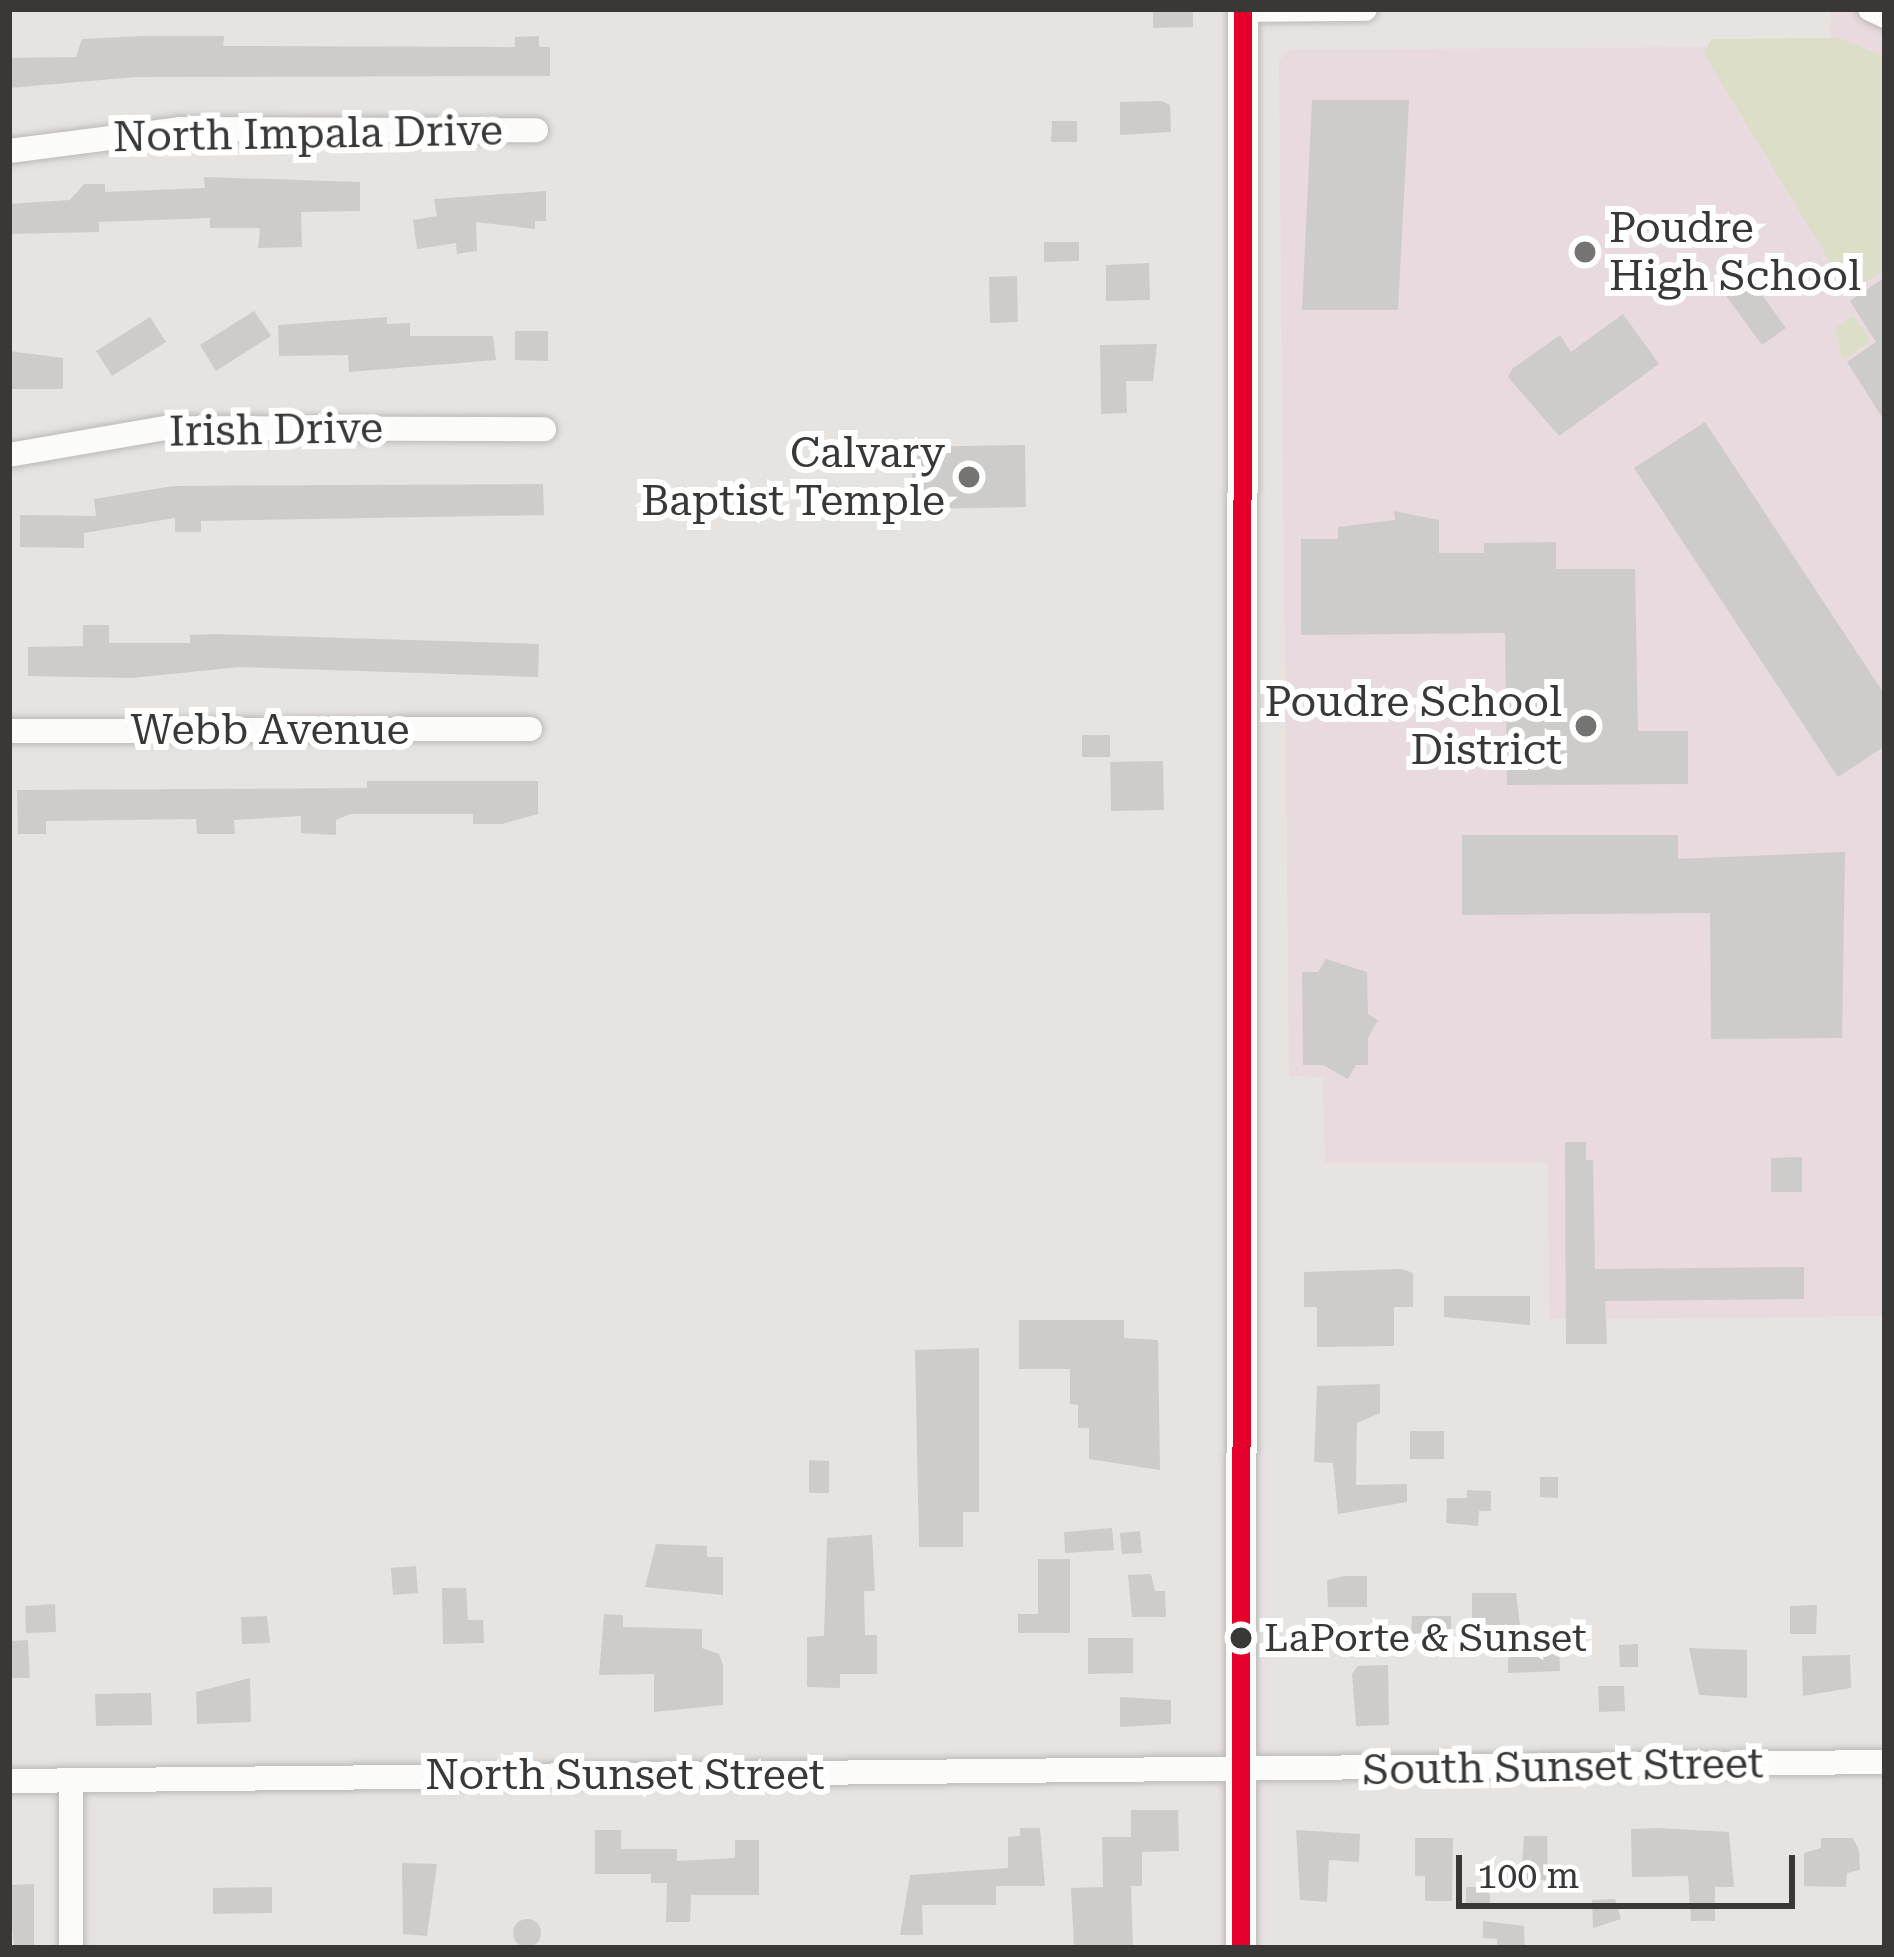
<!DOCTYPE html>
<html>
<head>
<meta charset="utf-8">
<style>
  body { margin:0 }
  #map { position:relative; width:1894px; height:1957px; overflow:hidden; background:#e6e3e1; font-family:"Roboto Serif",serif }
  div>[style] { position:absolute }
  [style*='--x'] { left:calc(var(--x)*1px); top:calc(var(--y)*1px); width:calc(var(--w)*1px); rotate:calc(var(--a)*1deg) }
  .education>* { inset:0; background:#e8dadf }
  .green>* { inset:0; background:#dcdec7 }
  .building>* { inset:0; background:#ceccca }
  .round { border-radius:50% }
  .roads { filter:drop-shadow(0 0 3px #bbb9b7) drop-shadow(0 0 3px #bbb9b7) }
  .minor>* { height:24px; margin:-12px; padding:0 12px; transform-origin:12px; border-radius:12px; background:#fbfbfa }
  .tertiary>* { height:30px; margin:-15px; padding:0 15px; transform-origin:15px; border-radius:15px; background:#fbfbfa }
  .bus-1>* { height:18px; margin:-9px; padding:0 9px; transform-origin:9px; border-radius:9px; background:#e4002b }
  .dots>* { width:33px; height:33px; translate:-50% -50%; box-sizing:border-box; border:6px solid #fff; border-radius:50% }
  span { translate:-50% -50%; white-space:nowrap; text-align:center; line-height:1.15; -webkit-text-stroke:12px #fff; paint-order:stroke }
  .bus-label { font-size:39px; color:#3a3837 }
  .left { translate:0 -50%; text-align:left }
  .street-label { font-size:42px; color:#3a3837 }
  .poi-label { font-size:42px; color:#3a3837 }
  .right { translate:-100% -50%; text-align:right }
  .frame { position:absolute; inset:0; border:12px solid #3a3837; pointer-events:none }
  .scale { position:absolute; left:1456px; top:1855px; width:339px; height:54px; box-sizing:border-box; border:6px solid #3a3837; border-top:0; padding-left:15px; font-size:36px; line-height:42px; white-space:nowrap; color:#3a3837; -webkit-text-stroke:9px #fff; paint-order:stroke }
</style>
</head>
<body>
<div id="map">
  <div class="education">
    <div style="clip-path:polygon(1831px 9px,1885px 9px,1885px 1316px,1549px 1319px,1548px 1163px,1325px 1163px,1323px 1077px,1289px 1076px,1279px 60px,1290px 50px,1707px 47px,1711px 40px,1830px 38px)"></div>
  </div>
  <div class="green">
    <div style="clip-path:polygon(1840px 38px,1885px 57px,1885px 270px,1849px 293px,1704px 54px,1712px 39px)"></div>
    <div style="clip-path:polygon(1853px 316px,1871px 341px,1843px 360px,1835px 328px)"></div>
  </div>
  <div class="building">
    <div style="clip-path:polygon(1153px 9px,1193px 9px,1193px 27px,1153px 28px)"></div>
    <div style="clip-path:polygon(142px 36px,224px 36px,223px 46px,515px 47px,515px 37px,539px 36px,539px 47px,550px 47px,550px 76px,136px 77px,9px 88px,9px 58px,76px 57px,82px 39px)"></div>
    <div style="clip-path:polygon(1312px 100px,1409px 100px,1398px 310px,1302px 310px)"></div>
    <div style="clip-path:polygon(1162px 101px,1170px 105px,1171px 132px,1120px 135px,1120px 102px)"></div>
    <div style="clip-path:polygon(1052px 121px,1077px 121px,1077px 142px,1051px 142px)"></div>
    <div style="clip-path:polygon(204px 177px,360px 182px,360px 211px,301px 212px,302px 247px,258px 248px,260px 228px,210px 228px,210px 218px,99px 222px,99px 232px,9px 234px,9px 204px,70px 200px,84px 184px,105px 184px,105px 192px,205px 188px)"></div>
    <div style="clip-path:polygon(546px 191px,546px 221px,535px 221px,535px 229px,476px 222px,477px 251px,457px 254px,456px 243px,417px 249px,413px 220px,437px 216px,434px 199px)"></div>
    <div style="clip-path:polygon(1044px 242px,1079px 242px,1079px 261px,1044px 262px)"></div>
    <div style="clip-path:polygon(1149px 263px,1150px 300px,1106px 301px,1106px 265px)"></div>
    <div style="clip-path:polygon(1742px 267px,1786px 328px,1762px 345px,1718px 285px)"></div>
    <div style="clip-path:polygon(1017px 276px,1018px 322px,990px 323px,989px 277px)"></div>
    <div style="clip-path:polygon(1885px 277px,1885px 422px,1847px 362px,1876px 342px,1850px 301px)"></div>
    <div style="clip-path:polygon(254px 311px,271px 336px,216px 371px,200px 345px)"></div>
    <div style="clip-path:polygon(1623px 314px,1659px 364px,1559px 436px,1508px 377px,1512px 369px,1560px 335px,1571px 352px)"></div>
    <div style="clip-path:polygon(150px 317px,166px 342px,112px 376px,96px 351px)"></div>
    <div style="clip-path:polygon(387px 317px,387px 324px,410px 323px,410px 336px,493px 336px,496px 360px,349px 372px,348px 355px,279px 356px,278px 325px)"></div>
    <div style="clip-path:polygon(515px 331px,548px 331px,548px 361px,515px 360px)"></div>
    <div style="clip-path:polygon(1157px 344px,1153px 381px,1126px 381px,1127px 413px,1101px 414px,1100px 345px)"></div>
    <div style="clip-path:polygon(9px 351px,63px 358px,63px 389px,9px 389px)"></div>
    <div style="clip-path:polygon(1705px 422px,1885px 695px,1885px 746px,1838px 777px,1634px 468px)"></div>
    <div style="clip-path:polygon(1025px 445px,1026px 507px,913px 509px,912px 447px)"></div>
    <div style="clip-path:polygon(543px 484px,544px 515px,201px 521px,201px 532px,175px 532px,175px 518px,84px 533px,84px 548px,20px 547px,20px 515px,96px 516px,94px 499px,173px 486px)"></div>
    <div style="clip-path:polygon(1394px 511px,1439px 520px,1439px 553px,1484px 553px,1484px 543px,1556px 542px,1556px 569px,1635px 569px,1638px 731px,1688px 731px,1688px 784px,1507px 785px,1505px 633px,1301px 635px,1301px 539px,1338px 539px,1338px 527px,1395px 520px)"></div>
    <div style="clip-path:polygon(83px 625px,109px 625px,109px 643px,190px 643px,190px 635px,215px 634px,539px 644px,538px 677px,240px 667px,132px 678px,28px 676px,28px 647px,83px 646px)"></div>
    <div style="clip-path:polygon(1082px 735px,1110px 735px,1110px 757px,1082px 757px)"></div>
    <div style="clip-path:polygon(1163px 761px,1164px 810px,1111px 811px,1110px 762px)"></div>
    <div style="clip-path:polygon(367px 781px,538px 781px,538px 814px,502px 824px,473px 824px,473px 814px,350px 814px,336px 820px,336px 835px,301px 833px,301px 816px,234px 820px,235px 834px,197px 834px,196px 819px,46px 821px,46px 834px,18px 834px,17px 790px,367px 788px)"></div>
    <div style="clip-path:polygon(1462px 835px,1678px 835px,1678px 859px,1845px 852px,1842px 1038px,1711px 1039px,1710px 913px,1462px 915px)"></div>
    <div style="clip-path:polygon(1326px 959px,1367px 972px,1368px 1014px,1378px 1020px,1368px 1038px,1368px 1065px,1356px 1065px,1348px 1079px,1323px 1065px,1303px 1065px,1302px 972px,1318px 972px)"></div>
    <div style="clip-path:polygon(1565px 1142px,1586px 1142px,1586px 1160px,1593px 1160px,1595px 1269px,1804px 1267px,1804px 1299px,1605px 1301px,1607px 1344px,1566px 1344px)"></div>
    <div style="clip-path:polygon(1802px 1157px,1802px 1192px,1771px 1192px,1771px 1158px)"></div>
    <div style="clip-path:polygon(1402px 1269px,1413px 1273px,1413px 1307px,1394px 1307px,1394px 1346px,1317px 1347px,1317px 1307px,1304px 1307px,1304px 1272px)"></div>
    <div style="clip-path:polygon(1444px 1296px,1530px 1296px,1530px 1325px,1444px 1317px)"></div>
    <div style="clip-path:polygon(1019px 1320px,1124px 1320px,1124px 1338px,1158px 1340px,1160px 1470px,1089px 1459px,1089px 1428px,1078px 1428px,1078px 1405px,1070px 1404px,1070px 1369px,1019px 1369px)"></div>
    <div style="clip-path:polygon(979px 1348px,979px 1512px,963px 1512px,963px 1547px,919px 1547px,915px 1350px)"></div>
    <div style="clip-path:polygon(1380px 1384px,1380px 1413px,1357px 1423px,1356px 1485px,1407px 1484px,1407px 1502px,1338px 1514px,1333px 1463px,1314px 1462px,1317px 1386px)"></div>
    <div style="clip-path:polygon(1410px 1431px,1444px 1431px,1444px 1459px,1410px 1459px)"></div>
    <div style="clip-path:polygon(809px 1460px,829px 1461px,829px 1493px,809px 1493px)"></div>
    <div style="clip-path:polygon(1540px 1477px,1558px 1477px,1558px 1498px,1540px 1497px)"></div>
    <div style="clip-path:polygon(1467px 1490px,1491px 1491px,1491px 1511px,1479px 1511px,1478px 1526px,1446px 1523px,1447px 1498px,1467px 1498px)"></div>
    <div style="clip-path:polygon(1112px 1528px,1114px 1550px,1065px 1553px,1064px 1532px)"></div>
    <div style="clip-path:polygon(1140px 1531px,1142px 1553px,1122px 1554px,1120px 1533px)"></div>
    <div style="clip-path:polygon(872px 1535px,875px 1591px,864px 1591px,865px 1635px,877px 1635px,877px 1674px,840px 1674px,840px 1688px,807px 1687px,807px 1637px,824px 1636px,827px 1538px)"></div>
    <div style="clip-path:polygon(656px 1544px,707px 1546px,707px 1557px,723px 1557px,723px 1595px,645px 1587px)"></div>
    <div style="clip-path:polygon(1038px 1559px,1070px 1559px,1070px 1633px,1018px 1633px,1018px 1614px,1038px 1614px)"></div>
    <div style="clip-path:polygon(416px 1566px,418px 1593px,393px 1595px,391px 1568px)"></div>
    <div style="clip-path:polygon(1151px 1574px,1155px 1591px,1165px 1591px,1166px 1617px,1132px 1617px,1128px 1575px)"></div>
    <div style="clip-path:polygon(1345px 1576px,1367px 1576px,1367px 1607px,1328px 1607px,1327px 1580px)"></div>
    <div style="clip-path:polygon(442px 1588px,466px 1588px,468px 1620px,483px 1620px,484px 1643px,443px 1644px)"></div>
    <div style="clip-path:polygon(1472px 1593px,1516px 1593px,1521px 1633px,1472px 1633px)"></div>
    <div style="clip-path:polygon(55px 1604px,56px 1632px,26px 1633px,25px 1606px)"></div>
    <div style="clip-path:polygon(1817px 1605px,1816px 1634px,1790px 1634px,1790px 1606px)"></div>
    <div style="clip-path:polygon(604px 1614px,623px 1615px,623px 1627px,702px 1629px,702px 1648px,719px 1654px,723px 1665px,723px 1705px,654px 1712px,654px 1674px,599px 1675px)"></div>
    <div style="clip-path:polygon(267px 1616px,270px 1643px,242px 1644px,241px 1617px)"></div>
    <div style="clip-path:polygon(1412px 1616px,1451px 1616px,1451px 1635px,1411px 1634px)"></div>
    <div style="clip-path:polygon(1088px 1638px,1133px 1638px,1133px 1673px,1088px 1674px)"></div>
    <div style="clip-path:polygon(28px 1640px,30px 1678px,9px 1678px,9px 1641px)"></div>
    <div style="clip-path:polygon(1638px 1644px,1638px 1667px,1620px 1667px,1619px 1645px)"></div>
    <div style="clip-path:polygon(1508px 1646px,1559px 1646px,1560px 1671px,1508px 1673px)"></div>
    <div style="clip-path:polygon(1689px 1648px,1747px 1650px,1747px 1698px,1699px 1695px)"></div>
    <div style="clip-path:polygon(1850px 1655px,1851px 1688px,1803px 1696px,1802px 1656px)"></div>
    <div style="clip-path:polygon(1388px 1665px,1389px 1725px,1356px 1726px,1352px 1674px,1358px 1666px)"></div>
    <div style="clip-path:polygon(250px 1678px,251px 1722px,197px 1724px,196px 1692px)"></div>
    <div style="clip-path:polygon(1598px 1686px,1624px 1686px,1625px 1711px,1599px 1712px)"></div>
    <div style="clip-path:polygon(151px 1693px,152px 1725px,96px 1726px,95px 1694px)"></div>
    <div style="clip-path:polygon(1120px 1697px,1171px 1700px,1171px 1724px,1120px 1727px)"></div>
    <div style="clip-path:polygon(1131px 1810px,1178px 1810px,1179px 1851px,1142px 1852px,1142px 1886px,1131px 1886px,1133px 1948px,1074px 1948px,1071px 1888px,1103px 1887px,1102px 1837px,1131px 1837px)"></div>
    <div style="clip-path:polygon(1020px 1828px,1040px 1828px,1045px 1886px,996px 1886px,996px 1905px,922px 1905px,923px 1935px,900px 1935px,910px 1875px,1008px 1868px,1008px 1837px,1020px 1836px)"></div>
    <div style="clip-path:polygon(1658px 1828px,1729px 1832px,1734px 1887px,1715px 1887px,1715px 1921px,1691px 1921px,1688px 1876px,1632px 1877px,1631px 1829px)"></div>
    <div style="clip-path:polygon(595px 1830px,621px 1830px,621px 1849px,677px 1849px,677px 1861px,735px 1858px,735px 1840px,759px 1840px,759px 1895px,691px 1895px,690px 1922px,666px 1922px,667px 1883px,651px 1883px,651px 1874px,595px 1874px)"></div>
    <div style="clip-path:polygon(1296px 1830px,1360px 1834px,1359px 1862px,1329px 1860px,1327px 1902px,1300px 1900px)"></div>
    <div style="clip-path:polygon(1524px 1836px,1547px 1836px,1548px 1880px,1521px 1880px)"></div>
    <div style="clip-path:polygon(1415px 1838px,1453px 1838px,1452px 1901px,1425px 1901px,1425px 1876px,1415px 1876px)"></div>
    <div style="clip-path:polygon(1821px 1838px,1853px 1838px,1859px 1850px,1860px 1870px,1847px 1873px,1846px 1887px,1804px 1886px,1804px 1853px,1821px 1848px)"></div>
    <div style="clip-path:polygon(402px 1863px,437px 1864px,427px 1936px,403px 1934px)"></div>
    <div style="clip-path:polygon(34px 1884px,34px 1948px,14px 1948px,9px 1885px)"></div>
    <div style="clip-path:polygon(272px 1887px,272px 1913px,213px 1914px,213px 1888px)"></div>
    <div style="clip-path:polygon(1466px 1887px,1489px 1887px,1490px 1905px,1466px 1905px)"></div>
    <div style="clip-path:polygon(1615px 1899px,1621px 1919px,1593px 1928px,1592px 1900px)"></div>
    <div class="round" style="left:513px;top:1919px;width:28px;height:28px"></div>
    <div style="clip-path:polygon(1483px 1921px,1524px 1926px,1525px 1948px,1497px 1948px,1497px 1939px,1483px 1938px)"></div>
  </div>
  <div class="roads">
    <div class="minor">
      <div style="--x:1870;--y:9;--w:17;--a:25"></div>
      <div style="--x:1243;--y:10;--w:122;--a:-0.5"></div>
      <div style="--x:9;--y:151;--w:172;--a:-7.3"></div>
      <div style="--x:180;--y:129;--w:356;--a:0.2"></div>
      <div style="--x:9;--y:455;--w:159;--a:-9.8"></div>
      <div style="--x:166;--y:428;--w:378;--a:0.2"></div>
      <div style="--x:9;--y:731;--w:521;--a:-0.22"></div>
      <div style="--x:9;--y:1781;--w:1876;--a:-0.58"></div>
      <div style="--x:71;--y:1948;--w:167;--a:-90"></div>
    </div>
    <div class="tertiary">
      <div style="--x:1241;--y:1948;--w:1939;--a:-89.94"></div>
    </div>
  </div>
  <div class="bus-1">
    <div style="--x:1241;--y:1948;--w:1939;--a:-89.94"></div>
  </div>
  <div class="dots">
    <div style="left:1585px;top:252px;background:#767472"></div>
    <div style="left:969px;top:477px;background:#767472"></div>
    <div style="left:1586px;top:726px;background:#767472"></div>
    <div style="left:1241px;top:1638px;background:#3a3837"></div>
  </div>
  <div class="bus-label">
    <span class="left" style="left:1264px;top:1638px">LaPorte &amp; Sunset</span>
  </div>
  <div class="street-label">
    <span style="left:308px;top:134px;rotate:-1deg">North Impala Drive</span>
    <span style="left:276px;top:430px;rotate:-1deg">Irish Drive</span>
    <span style="left:270px;top:730px">Webb Avenue</span>
    <span style="left:1563px;top:1767px;rotate:-1deg">South Sunset Street</span>
    <span style="left:625px;top:1775px">North Sunset Street</span>
  </div>
  <div class="poi-label">
    <span class="left" style="left:1609px;top:252px">Poudre<br>High School</span>
    <span class="right" style="left:945px;top:477px">Calvary<br>Baptist Temple</span>
    <span class="right" style="left:1562px;top:726px">Poudre School<br>District</span>
  </div>
  <div class="frame"></div>
  <div class="scale">100 m</div>
</div>
</body>
</html>
